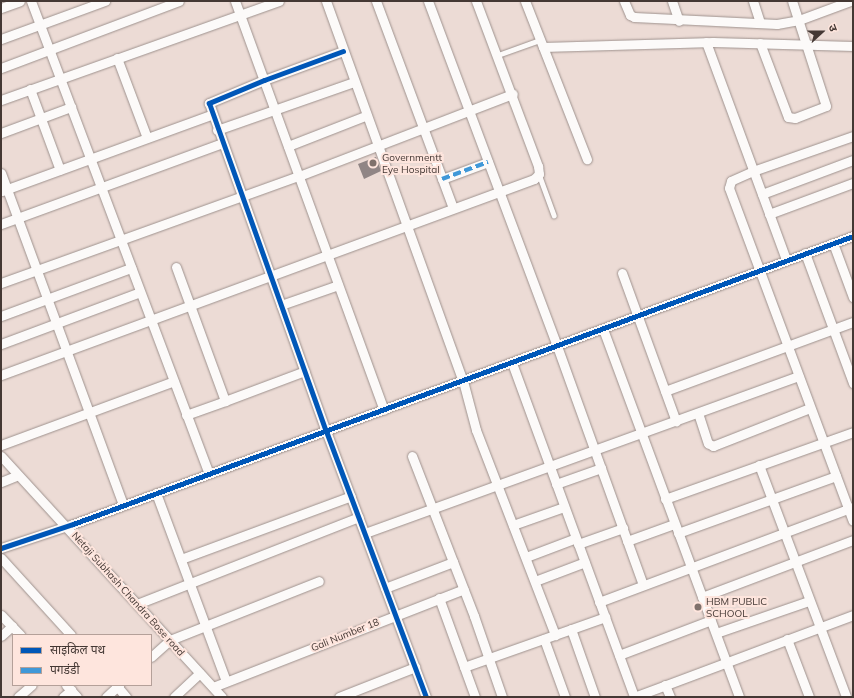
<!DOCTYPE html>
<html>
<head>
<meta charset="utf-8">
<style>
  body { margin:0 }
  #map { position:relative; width:854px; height:698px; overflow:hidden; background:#ecdbd5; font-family:Mulish,"Noto Sans Devanagari",sans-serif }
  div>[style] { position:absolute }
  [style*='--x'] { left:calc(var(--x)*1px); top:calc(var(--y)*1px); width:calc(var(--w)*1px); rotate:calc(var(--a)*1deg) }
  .building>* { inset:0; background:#908585 }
  .roads { filter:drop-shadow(0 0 1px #9e928e) drop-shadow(0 0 1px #9e928e) }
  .service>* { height:4.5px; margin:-2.25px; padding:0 2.25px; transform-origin:2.25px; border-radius:2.25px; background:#fcfaf9 }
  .minor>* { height:9px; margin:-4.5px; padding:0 4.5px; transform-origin:4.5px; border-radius:4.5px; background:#fcfaf9 }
  .quiet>* { height:4px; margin-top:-2px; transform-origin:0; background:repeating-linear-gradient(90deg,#4098d8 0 8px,transparent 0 12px) }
  .cycleway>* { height:5px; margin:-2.5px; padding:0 2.5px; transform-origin:2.5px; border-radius:2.5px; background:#0057b8 }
  .dots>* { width:11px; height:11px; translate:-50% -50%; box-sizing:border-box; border:2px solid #fee5dd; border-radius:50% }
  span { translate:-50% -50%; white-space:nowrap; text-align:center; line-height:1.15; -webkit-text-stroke:4px #fee5dd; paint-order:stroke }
  .poi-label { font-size:10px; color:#443834 }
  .left { translate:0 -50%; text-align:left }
  .street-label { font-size:10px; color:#443834 }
  .frame { position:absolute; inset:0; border:2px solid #443834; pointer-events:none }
  .legend { position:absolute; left:12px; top:634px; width:140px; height:52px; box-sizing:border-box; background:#fee5dd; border:1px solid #b4a099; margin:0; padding:5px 7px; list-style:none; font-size:12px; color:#443834 }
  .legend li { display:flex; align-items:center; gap:8px; height:20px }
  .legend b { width:20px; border:1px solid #b4a099 }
  .north { position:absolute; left:802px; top:12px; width:40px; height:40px; -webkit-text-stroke:3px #fee5dd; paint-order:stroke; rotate:69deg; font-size:11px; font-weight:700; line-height:16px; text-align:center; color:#443834 }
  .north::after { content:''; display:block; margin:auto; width:14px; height:18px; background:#443834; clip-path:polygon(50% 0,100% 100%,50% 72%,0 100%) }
</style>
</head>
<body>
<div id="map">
  <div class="building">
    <div style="clip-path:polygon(376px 157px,381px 171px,364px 179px,358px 164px)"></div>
  </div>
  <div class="roads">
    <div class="service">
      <div style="--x:498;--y:55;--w:45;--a:-19.7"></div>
      <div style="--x:539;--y:174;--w:44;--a:69.9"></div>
    </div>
    <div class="minor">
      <div style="--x:31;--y:1;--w:505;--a:69.38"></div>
      <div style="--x:235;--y:1;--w:435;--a:70"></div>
      <div style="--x:326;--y:1;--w:404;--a:70.2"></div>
      <div style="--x:463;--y:381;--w:51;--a:75.1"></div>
      <div style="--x:476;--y:430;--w:220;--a:68.9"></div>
      <div style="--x:376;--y:1;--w:221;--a:69.6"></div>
      <div style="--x:428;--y:1;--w:368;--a:69.5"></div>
      <div style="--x:557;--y:346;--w:254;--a:70.2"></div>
      <div style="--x:525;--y:1;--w:170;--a:68.6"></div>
      <div style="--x:624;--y:1;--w:15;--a:67"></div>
      <div style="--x:630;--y:15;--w:4;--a:27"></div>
      <div style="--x:634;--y:17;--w:143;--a:2.8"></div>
      <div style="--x:777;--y:24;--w:22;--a:-10"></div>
      <div style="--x:799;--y:20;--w:54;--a:-20.4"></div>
      <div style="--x:672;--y:1;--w:21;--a:71"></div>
      <div style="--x:753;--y:1;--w:23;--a:72"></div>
      <div style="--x:1;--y:8;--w:20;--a:-20"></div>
      <div style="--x:1;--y:39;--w:111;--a:-20.1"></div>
      <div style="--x:706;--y:42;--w:232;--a:69.8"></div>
      <div style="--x:760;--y:43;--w:79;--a:69.3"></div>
      <div style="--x:788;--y:117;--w:7;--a:8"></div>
      <div style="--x:795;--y:118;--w:33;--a:-21"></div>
      <div style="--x:826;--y:106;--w:110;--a:-107.9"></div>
      <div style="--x:543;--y:47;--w:170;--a:-1.7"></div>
      <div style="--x:713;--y:42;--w:140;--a:1.6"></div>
      <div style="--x:343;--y:51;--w:84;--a:159.8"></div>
      <div style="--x:264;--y:80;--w:60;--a:157.3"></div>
      <div style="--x:209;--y:103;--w:348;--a:70.4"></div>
      <div style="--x:326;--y:431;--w:284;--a:69.4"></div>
      <div style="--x:117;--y:58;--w:85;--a:69.4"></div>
      <div style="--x:1;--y:68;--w:190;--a:-20.6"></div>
      <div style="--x:30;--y:89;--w:86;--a:69.7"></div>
      <div style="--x:1;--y:100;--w:295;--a:-19.6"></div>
      <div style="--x:217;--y:130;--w:145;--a:-19.3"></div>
      <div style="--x:1;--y:133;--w:75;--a:-20.4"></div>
      <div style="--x:853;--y:136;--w:106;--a:160.7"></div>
      <div style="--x:753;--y:171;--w:24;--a:156"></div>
      <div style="--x:731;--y:181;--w:7;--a:106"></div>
      <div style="--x:729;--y:188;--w:355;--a:69.6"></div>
      <div style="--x:288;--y:146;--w:83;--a:-21.3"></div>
      <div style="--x:1;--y:173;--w:354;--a:69.8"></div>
      <div style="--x:442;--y:179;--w:49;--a:-20.3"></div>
      <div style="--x:2;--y:191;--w:222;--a:-20"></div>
      <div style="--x:762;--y:194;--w:97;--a:-20.5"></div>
      <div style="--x:769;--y:214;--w:90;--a:-20.3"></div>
      <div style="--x:1;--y:224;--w:235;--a:-20.1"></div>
      <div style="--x:833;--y:243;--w:58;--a:69.7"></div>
      <div style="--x:805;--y:253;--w:139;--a:69.7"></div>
      <div style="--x:176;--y:267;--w:143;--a:69.9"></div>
      <div style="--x:225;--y:401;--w:85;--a:-20.6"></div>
      <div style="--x:622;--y:273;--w:158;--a:70"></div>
      <div style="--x:1;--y:283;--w:317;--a:-19.8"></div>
      <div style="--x:299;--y:176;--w:229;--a:-21"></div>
      <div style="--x:281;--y:305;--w:60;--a:-19.3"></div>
      <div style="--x:1;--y:316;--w:139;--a:-20.3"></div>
      <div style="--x:603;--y:329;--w:392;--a:69.7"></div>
      <div style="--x:1;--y:344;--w:148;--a:-20.5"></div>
      <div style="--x:512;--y:363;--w:356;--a:69.9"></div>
      <div style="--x:1;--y:375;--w:568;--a:-20.19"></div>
      <div style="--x:534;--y:179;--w:7;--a:-45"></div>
      <div style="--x:539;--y:174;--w:8;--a:-97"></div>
      <div style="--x:538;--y:166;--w:176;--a:-110.6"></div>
      <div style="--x:665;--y:391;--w:200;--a:-20.2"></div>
      <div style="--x:698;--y:413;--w:32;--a:72"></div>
      <div style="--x:708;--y:443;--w:6;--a:31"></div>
      <div style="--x:713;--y:446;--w:104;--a:-21.4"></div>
      <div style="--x:186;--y:415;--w:41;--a:-19.7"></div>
      <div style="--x:1;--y:445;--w:184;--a:-20.3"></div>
      <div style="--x:1;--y:456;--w:327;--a:47.5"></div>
      <div style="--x:412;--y:456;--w:172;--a:68.8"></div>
      <div style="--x:474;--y:616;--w:86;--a:70.9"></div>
      <div style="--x:759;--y:465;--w:248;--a:69.4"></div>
      <div style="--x:1;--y:482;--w:18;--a:-22"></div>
      <div style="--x:556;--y:484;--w:48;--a:-19.6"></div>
      <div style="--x:156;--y:493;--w:201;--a:69.6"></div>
      <div style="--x:665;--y:499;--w:200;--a:-19.6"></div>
      <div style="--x:513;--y:525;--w:54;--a:-19.4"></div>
      <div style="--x:365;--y:533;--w:461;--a:-19.9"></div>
      <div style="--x:678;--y:533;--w:168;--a:-19.8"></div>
      <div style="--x:627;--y:541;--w:50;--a:-19.9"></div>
      <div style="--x:578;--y:544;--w:48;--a:-19.6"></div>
      <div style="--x:1;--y:548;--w:76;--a:-18.4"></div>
      <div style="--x:73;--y:524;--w:831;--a:-20.27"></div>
      <div style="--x:526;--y:557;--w:53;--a:-20.8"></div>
      <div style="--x:1;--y:558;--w:104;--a:47.7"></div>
      <div style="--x:181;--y:559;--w:181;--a:-20.3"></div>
      <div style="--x:535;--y:581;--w:53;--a:-20.8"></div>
      <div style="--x:385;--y:588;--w:73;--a:-20.9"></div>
      <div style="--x:702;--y:597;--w:161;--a:-20.7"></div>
      <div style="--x:439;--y:598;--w:105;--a:70"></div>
      <div style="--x:599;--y:602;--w:271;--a:-20.5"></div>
      <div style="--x:137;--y:604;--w:238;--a:-21.4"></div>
      <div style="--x:1;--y:615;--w:28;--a:46"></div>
      <div style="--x:571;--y:629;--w:72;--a:70.6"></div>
      <div style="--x:716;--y:633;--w:98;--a:-19"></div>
      <div style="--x:1;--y:636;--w:15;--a:-42"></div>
      <div style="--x:544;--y:639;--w:62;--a:70.1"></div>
      <div style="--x:787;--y:639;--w:62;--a:69.2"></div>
      <div style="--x:619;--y:655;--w:98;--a:-20.8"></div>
      <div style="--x:151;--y:657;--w:25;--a:-42"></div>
      <div style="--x:170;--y:640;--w:160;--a:-21.6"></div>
      <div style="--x:464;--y:667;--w:150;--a:-19.5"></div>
      <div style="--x:66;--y:685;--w:16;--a:47"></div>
      <div style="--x:116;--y:685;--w:16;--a:50"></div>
      <div style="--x:665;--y:685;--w:13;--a:67"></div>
      <div style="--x:213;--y:687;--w:269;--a:-21.3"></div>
      <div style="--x:18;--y:697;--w:18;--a:-41"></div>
      <div style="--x:63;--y:697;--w:11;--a:-41"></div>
      <div style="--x:106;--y:697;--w:18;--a:-43"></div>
      <div style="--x:174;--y:697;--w:35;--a:-43"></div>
      <div style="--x:339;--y:697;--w:82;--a:-21.5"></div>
      <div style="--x:634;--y:697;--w:234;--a:-20.5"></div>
    </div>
  </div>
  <div class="quiet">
    <div style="--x:442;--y:179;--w:49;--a:-20.3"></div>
  </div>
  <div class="cycleway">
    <div style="--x:343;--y:51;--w:84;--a:159.8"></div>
    <div style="--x:264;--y:80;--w:60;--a:157.3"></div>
    <div style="--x:209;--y:103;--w:348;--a:70.4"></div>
    <div style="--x:326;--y:431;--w:284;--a:69.4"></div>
    <div style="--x:1;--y:548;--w:76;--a:-18.4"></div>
    <div style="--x:73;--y:524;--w:831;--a:-20.27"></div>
  </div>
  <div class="dots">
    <div style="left:373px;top:163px;background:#7f716c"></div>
    <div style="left:698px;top:607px;background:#7f716c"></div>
  </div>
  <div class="poi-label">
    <span class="left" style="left:382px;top:163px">Governmentt<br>Eye Hospital</span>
    <span class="left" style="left:706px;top:607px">HBM PUBLIC<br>SCHOOL</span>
  </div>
  <div class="street-label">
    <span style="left:128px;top:594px;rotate:48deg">Netaji Subhash Chandra Bose road</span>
    <span style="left:345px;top:635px;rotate:-22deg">Gali Number 18</span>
  </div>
  <div class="frame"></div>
  <ul class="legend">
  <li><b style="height:5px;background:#0057b8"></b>साइकिल पथ</li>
  <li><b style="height:5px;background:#4098d8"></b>पगडंडी</li>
  </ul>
  <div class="north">उ</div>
</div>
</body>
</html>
